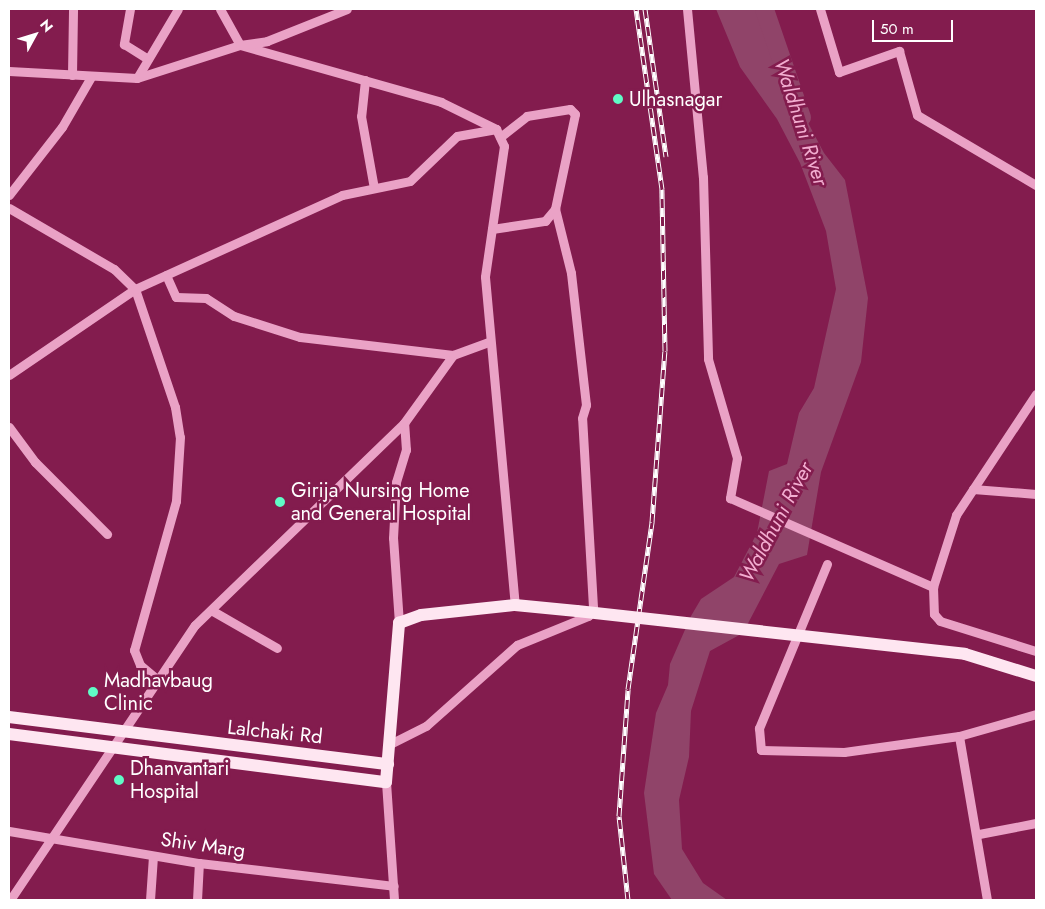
<!DOCTYPE html>
<html>
<head>
<meta charset="utf-8">
<style>
  body { margin:0 }
  #map { position:relative; width:1045px; height:909px; overflow:hidden; background:#831c4e; font-family:Jost,sans-serif }
  div>[style] { position:absolute }
  [style*='--x'] { left:calc(var(--x)*1px); top:calc(var(--y)*1px); width:calc(var(--w)*1px); rotate:calc(var(--a)*1deg) }
  .water>* { inset:0; background:#904469 }
  .river>* { height:19px; margin:-9.5px; padding:0 9.5px; transform-origin:9.5px; border-radius:9.5px; background:#904469 }
  .minor>* { height:9px; margin:-4.5px; padding:0 4.5px; transform-origin:4.5px; border-radius:4.5px; background:#eaa2c6 }
  .major>* { height:12px; margin:-6px; padding:0 6px; transform-origin:6px; border-radius:6px; background:#fee6f1 }
  .rail>* { height:5px; margin-top:-2.5px; transform-origin:0; background:repeating-linear-gradient(90deg,#831c4e 0 9px,#fff 0 18px); box-sizing:border-box; border-block:1px solid #fff }
  .major-bridge>* { height:12px; margin:-6px; padding:0 6px; transform-origin:6px; border-radius:6px; background:#fee6f1 }
  .dots>* { width:14px; height:14px; translate:-50% -50%; box-sizing:border-box; border:2px solid #831c4e; border-radius:50% }
  span { translate:-50% -50%; white-space:nowrap; text-align:center; line-height:1.15; -webkit-text-stroke:5px #831c4e; paint-order:stroke }
  .poi-label { font-size:20px; color:#fff }
  .left { translate:0 -50%; text-align:left }
  .street-label { font-size:20px; color:#fff }
  .water-label { font-size:21px; color:#f2add0; font-style:italic }
  .frame { position:absolute; inset:0; border:10px solid #fff; pointer-events:none }
  .north { position:absolute; left:10px; top:10px; width:50px; height:50px; -webkit-text-stroke:4px #831c4e; paint-order:stroke; rotate:51deg; font-size:14px; font-weight:700; line-height:20px; text-align:center; color:#fff }
  .north::after { content:''; display:block; margin:auto; width:18px; height:22px; background:#fff; clip-path:polygon(50% 0,100% 100%,50% 72%,0 100%) }
  .scale { position:absolute; left:872px; top:20px; width:81px; height:22px; box-sizing:border-box; border:2px solid #fff; border-top:0; padding-left:6px; font-size:15px; line-height:18px; white-space:nowrap; color:#fff; -webkit-text-stroke:4px #831c4e; paint-order:stroke }
</style>
</head>
<body>
<div id="map">
  <div class="water">
    <div style="clip-path:polygon(716px 9px,759px 9px,768px 47px,824px 153px,845px 180px,868px 298px,861px 362px,821px 472px,807px 555px,779px 564px,743px 633px,710px 651px,691px 711px,689px 757px,679px 800px,682px 849px,703px 883px,727px 900px,672px 900px,654px 874px,644px 793px,656px 713px,668px 685px,670px 664px,691px 616px,701px 599px,734px 577px,757px 533px,769px 471px,787px 464px,799px 413px,814px 388px,836px 289px,826px 231px,800px 163px,777px 119px,740px 67px)"></div>
  </div>
  <div class="river">
    <div style="--x:764;--y:9;--w:114;--a:71.1"></div>
  </div>
  <div class="minor">
    <div style="--x:130;--y:9;--w:36;--a:100"></div>
    <div style="--x:124;--y:44;--w:28;--a:32"></div>
    <div style="--x:220;--y:9;--w:41;--a:60.9"></div>
    <div style="--x:240;--y:45;--w:209;--a:15.8"></div>
    <div style="--x:441;--y:102;--w:61;--a:26.1"></div>
    <div style="--x:496;--y:129;--w:19;--a:65"></div>
    <div style="--x:504;--y:146;--w:132;--a:98.3"></div>
    <div style="--x:485;--y:277;--w:329;--a:84.8"></div>
    <div style="--x:687;--y:9;--w:169;--a:84.6"></div>
    <div style="--x:703;--y:177;--w:182;--a:88.4"></div>
    <div style="--x:708;--y:359;--w:103;--a:73.7"></div>
    <div style="--x:737;--y:458;--w:41;--a:99.9"></div>
    <div style="--x:730;--y:498;--w:222;--a:23.7"></div>
    <div style="--x:820;--y:9;--w:66;--a:73.2"></div>
    <div style="--x:839;--y:72;--w:64;--a:-19.3"></div>
    <div style="--x:899;--y:51;--w:66;--a:74.3"></div>
    <div style="--x:917;--y:115;--w:138;--a:30.5"></div>
    <div style="--x:9;--y:71;--w:128;--a:3.1"></div>
    <div style="--x:137;--y:78;--w:108;--a:-17.8"></div>
    <div style="--x:240;--y:45;--w:27;--a:-8"></div>
    <div style="--x:267;--y:41;--w:86;--a:-21.8"></div>
    <div style="--x:72;--y:75;--w:66;--a:-89.1"></div>
    <div style="--x:137;--y:78;--w:80;--a:-59.3"></div>
    <div style="--x:365;--y:80;--w:36;--a:96"></div>
    <div style="--x:361;--y:116;--w:73;--a:79.8"></div>
    <div style="--x:9;--y:195;--w:86;--a:-52.1"></div>
    <div style="--x:62;--y:127;--w:58;--a:-59.9"></div>
    <div style="--x:9;--y:208;--w:121;--a:30.2"></div>
    <div style="--x:114;--y:269;--w:29;--a:44"></div>
    <div style="--x:135;--y:289;--w:125;--a:71.3"></div>
    <div style="--x:175;--y:407;--w:30;--a:81"></div>
    <div style="--x:180;--y:437;--w:64;--a:93.6"></div>
    <div style="--x:176;--y:501;--w:155;--a:105.7"></div>
    <div style="--x:134;--y:650;--w:16;--a:68"></div>
    <div style="--x:140;--y:665;--w:23;--a:40"></div>
    <div style="--x:492;--y:229;--w:54;--a:-8.6"></div>
    <div style="--x:545;--y:221;--w:16;--a:-50"></div>
    <div style="--x:166;--y:275;--w:24;--a:66"></div>
    <div style="--x:176;--y:297;--w:30;--a:2"></div>
    <div style="--x:206;--y:298;--w:33;--a:33"></div>
    <div style="--x:234;--y:316;--w:69;--a:17.7"></div>
    <div style="--x:300;--y:337;--w:154;--a:6.7"></div>
    <div style="--x:9;--y:375;--w:153;--a:-34.3"></div>
    <div style="--x:135;--y:289;--w:227;--a:-24.4"></div>
    <div style="--x:342;--y:195;--w:69;--a:-11.6"></div>
    <div style="--x:410;--y:181;--w:65;--a:-43.8"></div>
    <div style="--x:457;--y:136;--w:40;--a:-10"></div>
    <div style="--x:1036;--y:394;--w:145;--a:123.5"></div>
    <div style="--x:956;--y:515;--w:76;--a:107.7"></div>
    <div style="--x:933;--y:587;--w:27;--a:88"></div>
    <div style="--x:934;--y:614;--w:9;--a:49"></div>
    <div style="--x:940;--y:621;--w:101;--a:17.4"></div>
    <div style="--x:9;--y:427;--w:44;--a:53.4"></div>
    <div style="--x:35;--y:462;--w:102;--a:45"></div>
    <div style="--x:973;--y:489;--w:63;--a:4.5"></div>
    <div style="--x:827;--y:564;--w:178;--a:112.5"></div>
    <div style="--x:759;--y:728;--w:22;--a:85"></div>
    <div style="--x:761;--y:750;--w:83;--a:1.4"></div>
    <div style="--x:844;--y:752;--w:116;--a:-7.9"></div>
    <div style="--x:211;--y:610;--w:76;--a:29.9"></div>
    <div style="--x:399;--y:623;--w:85;--a:-94"></div>
    <div style="--x:393;--y:538;--w:56;--a:-86.9"></div>
    <div style="--x:396;--y:482;--w:34;--a:-73"></div>
    <div style="--x:406;--y:450;--w:27;--a:-94"></div>
    <div style="--x:390;--y:744;--w:40;--a:-26.6"></div>
    <div style="--x:426;--y:726;--w:122;--a:-41.7"></div>
    <div style="--x:517;--y:645;--w:77;--a:-22.2"></div>
    <div style="--x:588;--y:616;--w:10;--a:-61"></div>
    <div style="--x:593;--y:607;--w:189;--a:-93.3"></div>
    <div style="--x:582;--y:418;--w:14;--a:-73"></div>
    <div style="--x:586;--y:405;--w:133;--a:-96.5"></div>
    <div style="--x:571;--y:273;--w:66;--a:-104"></div>
    <div style="--x:555;--y:209;--w:97;--a:-78.1"></div>
    <div style="--x:575;--y:114;--w:7;--a:-135"></div>
    <div style="--x:570;--y:109;--w:44;--a:170.8"></div>
    <div style="--x:527;--y:116;--w:34;--a:142"></div>
    <div style="--x:386;--y:782;--w:118;--a:86.1"></div>
    <div style="--x:9;--y:831;--w:193;--a:9.6"></div>
    <div style="--x:199;--y:863;--w:196;--a:6.7"></div>
    <div style="--x:979;--y:834;--w:58;--a:-10.9"></div>
    <div style="--x:10;--y:900;--w:331;--a:-56.1"></div>
    <div style="--x:195;--y:625;--w:291;--a:-44"></div>
    <div style="--x:404;--y:423;--w:84;--a:-54.2"></div>
    <div style="--x:453;--y:355;--w:37;--a:-20"></div>
    <div style="--x:150;--y:900;--w:44;--a:-86.1"></div>
    <div style="--x:197;--y:900;--w:37;--a:-87"></div>
    <div style="--x:987;--y:900;--w:166;--a:-99.7"></div>
    <div style="--x:959;--y:736;--w:80;--a:-15.9"></div>
  </div>
  <div class="major">
    <div style="--x:9;--y:717;--w:382;--a:7.1"></div>
    <div style="--x:9;--y:734;--w:380;--a:7.3"></div>
    <div style="--x:386;--y:782;--w:160;--a:-85.3"></div>
    <div style="--x:399;--y:623;--w:23;--a:-20"></div>
    <div style="--x:421;--y:615;--w:95;--a:-6.1"></div>
    <div style="--x:515;--y:605;--w:62;--a:5.5"></div>
  </div>
  <div class="rail">
    <div style="--x:645;--y:9;--w:149;--a:81.9"></div>
    <div style="--x:628;--y:900;--w:84;--a:-96.1"></div>
    <div style="--x:619;--y:816;--w:127;--a:-85.9"></div>
    <div style="--x:628;--y:689;--w:169;--a:-81.8"></div>
    <div style="--x:652;--y:522;--w:171;--a:-85.7"></div>
    <div style="--x:665;--y:351;--w:162;--a:-91.1"></div>
    <div style="--x:662;--y:189;--w:182;--a:-98.2"></div>
  </div>
  <div class="major-bridge">
    <div style="--x:577;--y:611;--w:390;--a:6.3"></div>
    <div style="--x:965;--y:654;--w:74;--a:17.2"></div>
  </div>
  <div class="dots">
    <div style="left:618px;top:99px;background:#60fbc6"></div>
    <div style="left:280px;top:502px;background:#60fbc6"></div>
    <div style="left:93px;top:692px;background:#60fbc6"></div>
    <div style="left:119px;top:780px;background:#60fbc6"></div>
  </div>
  <div class="poi-label">
    <span class="left" style="left:629px;top:99px">Ulhasnagar</span>
    <span class="left" style="left:291px;top:502px">Girija Nursing Home<br>and General Hospital</span>
    <span class="left" style="left:104px;top:692px">Madhavbaug<br>Clinic</span>
    <span class="left" style="left:130px;top:780px">Dhanvantari<br>Hospital</span>
  </div>
  <div class="street-label">
    <span style="left:275px;top:732px;rotate:6deg">Lalchaki Rd</span>
    <span style="left:203px;top:845px;rotate:8deg">Shiv Marg</span>
  </div>
  <div class="water-label">
    <span style="left:801px;top:122px;rotate:72deg">Waldhuni River</span>
    <span style="left:776px;top:522px;rotate:-62deg">Waldhuni River</span>
  </div>
  <div class="frame"></div>
  <div class="north">N</div>
  <div class="scale">50 m</div>
</div>
</body>
</html>
